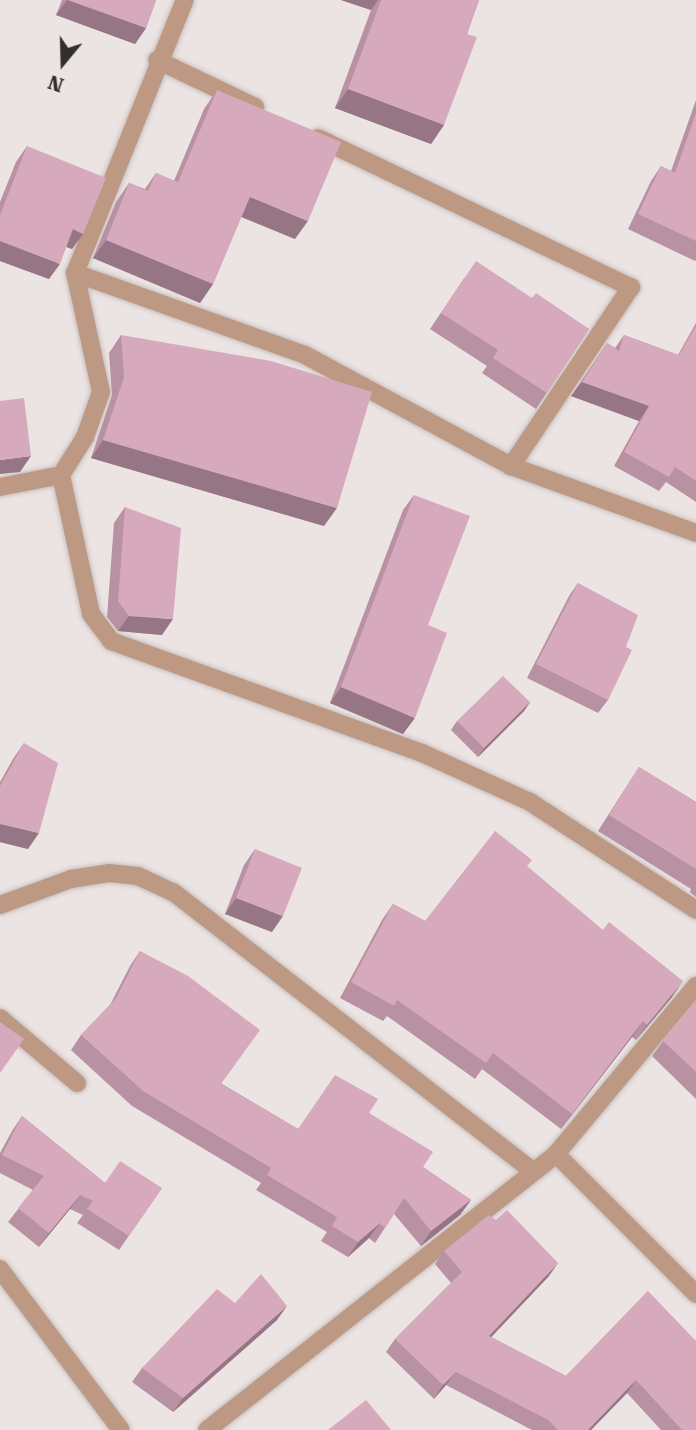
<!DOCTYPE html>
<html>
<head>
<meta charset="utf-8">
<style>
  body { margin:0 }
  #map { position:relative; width:696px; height:1430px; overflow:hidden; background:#ece4e3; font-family:"Roboto Serif",serif }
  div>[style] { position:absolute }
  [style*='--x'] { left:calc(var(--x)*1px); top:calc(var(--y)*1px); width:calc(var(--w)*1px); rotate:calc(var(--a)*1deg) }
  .roads { filter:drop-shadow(0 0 2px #c7c0bf) drop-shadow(0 0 2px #c7c0bf) }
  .minor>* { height:18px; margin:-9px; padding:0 9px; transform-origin:9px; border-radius:9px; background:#bd9984 }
  .wall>* { inset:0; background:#b891a2 }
  .shaded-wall>* { inset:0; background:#967684 }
  .building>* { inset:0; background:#d6a9bc }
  span { translate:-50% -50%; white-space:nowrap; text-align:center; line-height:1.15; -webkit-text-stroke:5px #ece4e3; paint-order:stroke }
  .north { position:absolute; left:28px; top:28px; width:70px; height:70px; -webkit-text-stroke:5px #ece4e3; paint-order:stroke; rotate:199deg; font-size:19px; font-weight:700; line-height:28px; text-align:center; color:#322f2f }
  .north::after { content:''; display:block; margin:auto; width:24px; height:32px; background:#322f2f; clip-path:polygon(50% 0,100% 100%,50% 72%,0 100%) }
</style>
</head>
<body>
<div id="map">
  <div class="roads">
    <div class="minor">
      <div style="--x:157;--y:60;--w:109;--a:25.6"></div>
      <div style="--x:318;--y:138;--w:347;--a:25.5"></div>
      <div style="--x:631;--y:287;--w:216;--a:123.8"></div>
      <div style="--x:75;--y:273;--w:244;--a:19.6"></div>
      <div style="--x:305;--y:355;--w:234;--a:28.3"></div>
      <div style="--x:511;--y:466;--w:197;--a:19.9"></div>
      <div style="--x:61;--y:475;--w:142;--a:77.8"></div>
      <div style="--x:91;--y:614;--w:34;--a:53"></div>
      <div style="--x:111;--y:641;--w:331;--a:19.8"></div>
      <div style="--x:422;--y:753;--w:119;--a:24.4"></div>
      <div style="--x:530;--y:802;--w:198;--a:33"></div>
      <div style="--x:0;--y:487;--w:62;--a:-11.1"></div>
      <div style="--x:61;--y:475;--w:45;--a:-57.7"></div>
      <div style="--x:85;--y:437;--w:48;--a:-70.4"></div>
      <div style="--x:101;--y:392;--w:122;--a:-102.3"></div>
      <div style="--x:75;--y:273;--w:294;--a:-68.1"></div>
      <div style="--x:0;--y:905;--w:76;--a:-20.1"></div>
      <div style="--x:71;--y:879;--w:38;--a:-9"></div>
      <div style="--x:109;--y:873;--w:29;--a:6"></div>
      <div style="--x:138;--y:876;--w:38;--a:25"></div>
      <div style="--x:173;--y:892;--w:455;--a:37.8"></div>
      <div style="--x:0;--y:1018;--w:101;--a:40.2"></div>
      <div style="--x:556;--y:1154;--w:198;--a:45"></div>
      <div style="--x:0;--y:1269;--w:201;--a:53.1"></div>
      <div style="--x:207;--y:1430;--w:445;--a:-38.3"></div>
      <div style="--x:556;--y:1154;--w:219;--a:-50.2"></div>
    </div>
  </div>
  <div class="wall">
    <div style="clip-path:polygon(62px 0,156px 0,146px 28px,135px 44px,56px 15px)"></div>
    <div style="clip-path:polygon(341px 0,479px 0,467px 34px,444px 125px,431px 144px,335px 108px,371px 10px)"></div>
    <div style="clip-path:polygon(217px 90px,295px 239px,241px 217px,213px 284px,200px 303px,93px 258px,116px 202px,129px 183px,145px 189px,156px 173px,174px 181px,204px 109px)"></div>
    <div style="clip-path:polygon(696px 100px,696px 260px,695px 261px,628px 229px,651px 181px,661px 166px,671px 171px)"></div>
    <div style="clip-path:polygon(27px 146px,83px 234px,72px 249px,66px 247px,49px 279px,0 261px,0 202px,16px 162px)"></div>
    <div style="clip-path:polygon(465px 277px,532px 298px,589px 329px,536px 409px,482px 373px,487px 366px,430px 329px)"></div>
    <div style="clip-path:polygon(696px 323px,696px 502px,666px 482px,659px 491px,614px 466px,639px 421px,571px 396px,607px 343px,615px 348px,624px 335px,678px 355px)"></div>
    <div style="clip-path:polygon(121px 335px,324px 526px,91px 458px,112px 395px,109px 353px)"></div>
    <div style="clip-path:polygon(414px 495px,403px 734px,330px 703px,403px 510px)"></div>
    <div style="clip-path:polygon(125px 507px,162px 635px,118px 631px,107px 617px,114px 523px)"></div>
    <div style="clip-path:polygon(578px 583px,626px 647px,608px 700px,598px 713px,527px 678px,569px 596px)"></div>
    <div style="clip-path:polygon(530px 702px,524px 711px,478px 757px,451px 730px,457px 721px)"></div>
    <div style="clip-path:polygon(24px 743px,28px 849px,0 842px,0 782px,13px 759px)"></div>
    <div style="clip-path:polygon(639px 767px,696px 802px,696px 897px,690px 892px,691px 889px,598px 831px)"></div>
    <div style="clip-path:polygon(255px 849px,272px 932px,225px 914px,244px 865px)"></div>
    <div style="clip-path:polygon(527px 867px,672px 997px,636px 1040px,632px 1037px,561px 1129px,482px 1069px,475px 1079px,387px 1016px,383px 1021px,340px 998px,382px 920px,393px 904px,425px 921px)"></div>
    <div style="clip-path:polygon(140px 951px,222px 1084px,298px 1129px,369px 1113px,423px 1167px,471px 1200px,460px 1215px,421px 1246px,394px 1214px,375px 1243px,369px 1238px,348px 1257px,321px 1241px,327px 1232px,256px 1190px,261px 1183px,132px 1106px,71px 1050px,81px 1035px,110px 1005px,130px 966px)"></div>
    <div style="clip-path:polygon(696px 1001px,696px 1099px,652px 1056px,663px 1041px)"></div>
    <div style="clip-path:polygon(22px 1116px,105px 1183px,162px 1188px,119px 1250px,77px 1223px,83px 1215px,70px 1209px,39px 1247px,8px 1222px,33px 1190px,0 1173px,0 1153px,12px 1131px)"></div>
    <div style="clip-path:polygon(444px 1251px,549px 1276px,491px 1337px,566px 1376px,648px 1291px,696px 1430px,661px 1430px,627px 1393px,591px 1430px,532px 1430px,446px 1385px,434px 1399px,386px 1352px,395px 1339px,451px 1283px,435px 1264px)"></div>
    <div style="clip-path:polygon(235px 1303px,277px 1320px,173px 1412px,132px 1382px,142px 1368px)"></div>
  </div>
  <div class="shaded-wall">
    <div style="clip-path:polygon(67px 0,146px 28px,135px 44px,56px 15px)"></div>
    <div style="clip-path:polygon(341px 0,378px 0,371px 10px)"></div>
    <div style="clip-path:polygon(348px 89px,444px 125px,431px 144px,335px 108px)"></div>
    <div style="clip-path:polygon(250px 197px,308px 221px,295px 239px,237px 215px)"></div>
    <div style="clip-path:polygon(73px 229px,83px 234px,72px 249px,62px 245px)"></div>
    <div style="clip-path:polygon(106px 240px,213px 284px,200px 303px,93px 258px)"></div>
    <div style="clip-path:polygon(0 241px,60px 264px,49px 279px,0 261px)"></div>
    <div style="clip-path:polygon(582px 382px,649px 406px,639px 421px,571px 396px)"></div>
    <div style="clip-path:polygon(103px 440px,337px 508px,324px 526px,91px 458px)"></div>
    <div style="clip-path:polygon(31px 456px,20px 472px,0 474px,0 460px)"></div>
    <div style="clip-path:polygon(129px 616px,173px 619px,162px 635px,118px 631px)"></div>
    <div style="clip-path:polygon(341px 687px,415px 718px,403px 734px,330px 703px)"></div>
    <div style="clip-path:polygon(530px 702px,524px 711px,478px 757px,484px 748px)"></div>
    <div style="clip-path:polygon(0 824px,39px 833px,28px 849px,0 842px)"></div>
    <div style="clip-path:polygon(236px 898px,283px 916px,272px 932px,225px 914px)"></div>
    <div style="clip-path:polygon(683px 981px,672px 997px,636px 1040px,647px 1025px)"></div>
    <div style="clip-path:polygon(643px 1021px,632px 1037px,561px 1129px,572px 1114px)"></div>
    <div style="clip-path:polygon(80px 1195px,70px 1209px,39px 1247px,49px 1233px)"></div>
    <div style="clip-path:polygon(471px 1200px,460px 1215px,421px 1246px,431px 1231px)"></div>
    <div style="clip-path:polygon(380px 1223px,369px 1238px,348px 1257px,358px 1242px)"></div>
    <div style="clip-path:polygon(558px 1263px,549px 1276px,480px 1349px,489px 1336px)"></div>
    <div style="clip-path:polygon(287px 1306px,277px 1320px,173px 1412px,183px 1398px)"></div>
    <div style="clip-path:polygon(456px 1372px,446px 1385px,434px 1399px,443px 1385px)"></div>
    <div style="clip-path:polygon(636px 1380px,627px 1393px,591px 1430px,588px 1430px)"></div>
  </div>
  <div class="building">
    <div style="clip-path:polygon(68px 0,156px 0,146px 28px)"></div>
    <div style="clip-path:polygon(381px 0,479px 0,467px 34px,477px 37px,444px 125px,348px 89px)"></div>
    <div style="clip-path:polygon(217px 90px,341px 142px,308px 221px,250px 197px,213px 284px,106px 240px,129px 183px,148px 191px,156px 173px,178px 182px)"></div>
    <div style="clip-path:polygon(696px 113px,696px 241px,638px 214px,661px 166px,675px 173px)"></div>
    <div style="clip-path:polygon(27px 146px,106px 178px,83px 234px,73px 229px,60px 264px,0 241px,0 215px)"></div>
    <div style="clip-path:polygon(476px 261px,532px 298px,536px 293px,589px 329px,547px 393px,493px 358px,498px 350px,441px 313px)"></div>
    <div style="clip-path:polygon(696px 326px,696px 481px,675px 467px,669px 477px,624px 452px,649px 406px,582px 382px,607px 343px,619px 351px,624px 335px,679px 355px)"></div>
    <div style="clip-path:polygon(121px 335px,271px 361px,372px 392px,337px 508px,103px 440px,124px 377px)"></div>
    <div style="clip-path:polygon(24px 398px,31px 456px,0 460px,0 401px)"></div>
    <div style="clip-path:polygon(414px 495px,470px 516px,428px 625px,447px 633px,415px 718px,341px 687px)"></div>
    <div style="clip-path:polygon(125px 507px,181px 528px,173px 619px,129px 616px,118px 601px)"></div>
    <div style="clip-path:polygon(578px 583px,638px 615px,626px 647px,632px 650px,608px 700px,536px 664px)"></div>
    <div style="clip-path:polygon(503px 676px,530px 702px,484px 748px,457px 721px)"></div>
    <div style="clip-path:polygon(24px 743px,58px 763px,39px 833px,0 824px,0 786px)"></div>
    <div style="clip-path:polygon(639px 767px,696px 802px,696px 869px,609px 815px)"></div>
    <div style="clip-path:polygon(495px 831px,532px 860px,527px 866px,603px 930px,609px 922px,683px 981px,647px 1025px,643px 1021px,572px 1114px,493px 1053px,486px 1063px,397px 1000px,394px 1006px,351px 982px,393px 904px,425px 921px)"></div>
    <div style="clip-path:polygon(255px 849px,302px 868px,283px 916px,236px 898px)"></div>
    <div style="clip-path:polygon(140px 951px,188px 976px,260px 1030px,221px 1084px,298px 1129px,335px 1075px,378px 1099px,369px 1113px,433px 1152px,423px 1167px,471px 1200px,431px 1231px,404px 1198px,385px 1228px,380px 1223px,358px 1242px,332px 1226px,337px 1217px,267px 1175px,271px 1168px,143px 1091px,81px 1035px,116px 998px)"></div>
    <div style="clip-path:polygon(696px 1001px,696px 1072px,663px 1041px)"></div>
    <div style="clip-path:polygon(0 1022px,24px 1039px,0 1073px)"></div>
    <div style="clip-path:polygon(22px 1116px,105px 1183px,120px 1161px,162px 1188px,129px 1236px,87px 1209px,93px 1201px,80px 1195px,49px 1233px,18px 1208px,44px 1176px,2px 1155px)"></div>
    <div style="clip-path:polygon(507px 1210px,558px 1263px,489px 1336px,566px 1376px,648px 1291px,696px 1341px,696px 1430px,682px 1430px,636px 1380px,588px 1430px,558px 1430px,548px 1420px,456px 1372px,443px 1385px,395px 1339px,462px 1272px,444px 1251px,489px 1215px,496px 1220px)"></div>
    <div style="clip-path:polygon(261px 1274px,287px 1306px,183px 1398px,142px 1368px,217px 1289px,235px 1303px)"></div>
    <div style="clip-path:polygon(366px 1400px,391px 1430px,328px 1430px)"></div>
  </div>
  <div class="north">N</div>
</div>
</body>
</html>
